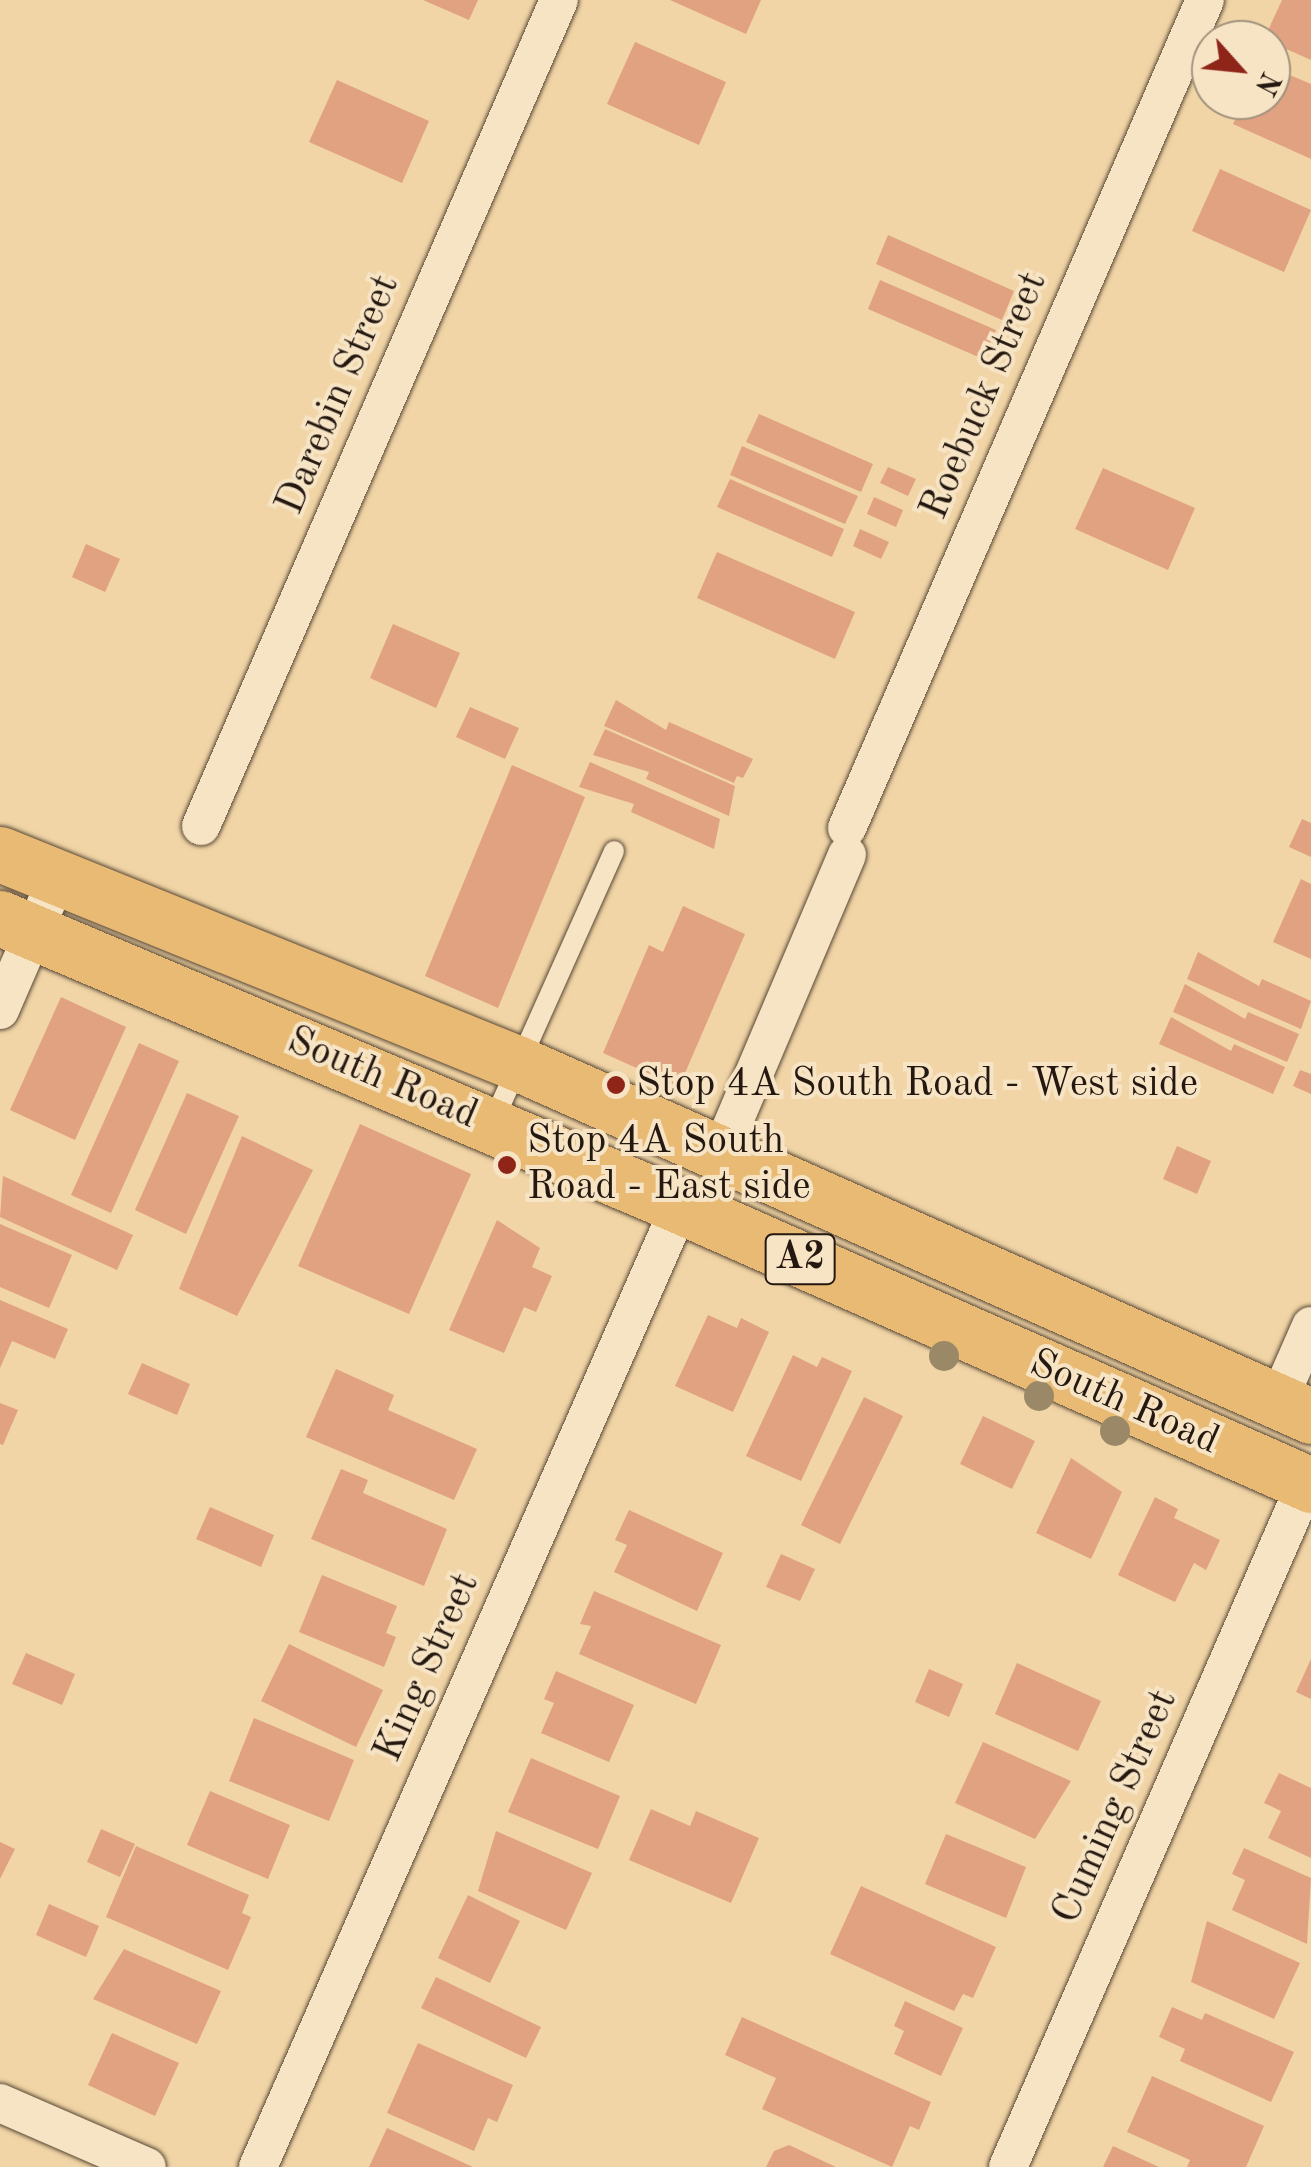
<!DOCTYPE html>
<html>
<head>
<meta charset="utf-8">
<style>
  body { margin:0 }
  #map { position:relative; width:1311px; height:2167px; overflow:hidden; background:#f1d5a6; font-family:"Old Standard TT",serif }
  div>[style] { position:absolute }
  [style*='--x'] { left:calc(var(--x)*1px); top:calc(var(--y)*1px); width:calc(var(--w)*1px); rotate:calc(var(--a)*1deg) }
  .building>* { inset:0; background:#e1a281 }
  .roads { filter:drop-shadow(0 0 2px #584736) drop-shadow(0 0 2px #584736) }
  .service>* { height:20px; margin:-10px; padding:0 10px; transform-origin:10px; border-radius:10px; background:#f6e4c5 }
  .minor>* { height:38px; margin:-19px; padding:0 19px; transform-origin:19px; border-radius:19px; background:#f6e4c5 }
  .trunk>* { height:55px; margin:-27.5px; padding:0 27.5px; transform-origin:27.5px; border-radius:27.5px; background:#e8ba73 }
  .trees>* { width:30px; height:30px; margin:-15px; border-radius:50%; background:#9b8866 }
  .dots>* { width:28px; height:28px; translate:-50% -50%; box-sizing:border-box; border:5px solid #f6e4c5; border-radius:50% }
  span { translate:-50% -50%; white-space:nowrap; text-align:center; line-height:1.15; -webkit-text-stroke:8px #f6e4c5; paint-order:stroke }
  .shield-label span { padding:2px 8px; background:#f6e4c5; border:2px solid; border-radius:8px; -webkit-text-stroke-width:0 }
  .shield-label { font-size:38px; color:#251810; font-weight:700 }
  .street-label { font-size:40px; color:#251810 }
  .poi-label { font-size:40px; color:#251810 }
  .left { translate:0 -50%; text-align:left }
  .north { position:absolute; left:1191px; top:20px; width:100px; height:100px; box-sizing:border-box; background:#f6e4c5; border:2px solid #a2927d; border-radius:50%; rotate:117deg; font-size:28px; font-weight:700; line-height:40px; text-align:center; color:#251810 }
  .north::after { content:''; display:block; margin:auto; width:35px; height:45px; background:#8f2418; clip-path:polygon(50% 0,100% 100%,50% 72%,0 100%) }
</style>
</head>
<body>
<div id="map">
  <div class="building">
    <div style="clip-path:polygon(423px 0,478px 0,469px 20px)"></div>
    <div style="clip-path:polygon(670px 0,761px 0,746px 34px)"></div>
    <div style="clip-path:polygon(1282px 0,1311px 0,1311px 60px,1264px 39px)"></div>
    <div style="clip-path:polygon(635px 42px,726px 82px,699px 145px,607px 104px)"></div>
    <div style="clip-path:polygon(1271px 67px,1311px 84px,1311px 159px,1233px 124px,1244px 100px,1271px 100px)"></div>
    <div style="clip-path:polygon(337px 80px,429px 121px,402px 183px,309px 142px)"></div>
    <div style="clip-path:polygon(1220px 169px,1311px 210px,1284px 272px,1192px 231px)"></div>
    <div style="clip-path:polygon(888px 235px,1014px 291px,1002px 320px,876px 264px)"></div>
    <div style="clip-path:polygon(880px 280px,996px 330px,983px 359px,868px 309px)"></div>
    <div style="clip-path:polygon(759px 414px,873px 464px,861px 492px,746px 442px)"></div>
    <div style="clip-path:polygon(742px 446px,858px 496px,845px 524px,730px 475px)"></div>
    <div style="clip-path:polygon(888px 467px,916px 479px,908px 496px,880px 483px)"></div>
    <div style="clip-path:polygon(1103px 468px,1195px 508px,1168px 570px,1075px 529px)"></div>
    <div style="clip-path:polygon(730px 479px,844px 529px,832px 557px,717px 507px)"></div>
    <div style="clip-path:polygon(874px 497px,903px 510px,896px 527px,867px 514px)"></div>
    <div style="clip-path:polygon(860px 529px,889px 542px,881px 559px,853px 546px)"></div>
    <div style="clip-path:polygon(86px 544px,120px 559px,105px 592px,72px 577px)"></div>
    <div style="clip-path:polygon(717px 552px,855px 612px,835px 659px,697px 598px)"></div>
    <div style="clip-path:polygon(393px 624px,460px 653px,436px 708px,370px 678px)"></div>
    <div style="clip-path:polygon(616px 700px,666px 730px,669px 722px,753px 759px,743px 778px,737px 776px,734px 783px,604px 726px)"></div>
    <div style="clip-path:polygon(470px 707px,519px 728px,505px 759px,456px 737px)"></div>
    <div style="clip-path:polygon(605px 729px,735px 786px,729px 816px,646px 779px,649px 772px,593px 755px)"></div>
    <div style="clip-path:polygon(590px 762px,720px 819px,714px 849px,631px 812px,634px 804px,579px 787px)"></div>
    <div style="clip-path:polygon(512px 765px,585px 797px,498px 1008px,425px 976px)"></div>
    <div style="clip-path:polygon(1302px 819px,1311px 823px,1311px 857px,1289px 847px)"></div>
    <div style="clip-path:polygon(1301px 879px,1311px 884px,1311px 959px,1273px 942px)"></div>
    <div style="clip-path:polygon(683px 906px,745px 934px,679px 1087px,603px 1053px,649px 945px,663px 952px)"></div>
    <div style="clip-path:polygon(1198px 952px,1259px 986px,1262px 979px,1311px 1001px,1301px 1029px,1187px 979px)"></div>
    <div style="clip-path:polygon(1185px 984px,1245px 1019px,1248px 1012px,1299px 1034px,1287px 1062px,1173px 1012px)"></div>
    <div style="clip-path:polygon(61px 997px,126px 1027px,75px 1140px,10px 1110px)"></div>
    <div style="clip-path:polygon(1171px 1017px,1231px 1051px,1234px 1044px,1285px 1067px,1273px 1094px,1159px 1044px)"></div>
    <div style="clip-path:polygon(139px 1043px,179px 1061px,111px 1213px,71px 1195px)"></div>
    <div style="clip-path:polygon(1300px 1070px,1311px 1074px,1311px 1094px,1293px 1086px)"></div>
    <div style="clip-path:polygon(187px 1093px,239px 1116px,186px 1234px,135px 1210px)"></div>
    <div style="clip-path:polygon(360px 1124px,471px 1174px,409px 1314px,298px 1266px)"></div>
    <div style="clip-path:polygon(242px 1136px,313px 1170px,237px 1316px,179px 1289px)"></div>
    <div style="clip-path:polygon(1177px 1146px,1211px 1161px,1197px 1194px,1163px 1179px)"></div>
    <div style="clip-path:polygon(3px 1176px,133px 1235px,117px 1270px,0 1217px)"></div>
    <div style="clip-path:polygon(497px 1220px,540px 1248px,532px 1267px,552px 1276px,536px 1312px,524px 1307px,504px 1353px,449px 1330px)"></div>
    <div style="clip-path:polygon(0 1224px,72px 1255px,49px 1308px,0 1287px)"></div>
    <div style="clip-path:polygon(0 1300px,68px 1329px,55px 1359px,12px 1341px,0 1368px)"></div>
    <div style="clip-path:polygon(708px 1315px,737px 1328px,741px 1318px,769px 1332px,733px 1412px,675px 1386px)"></div>
    <div style="clip-path:polygon(793px 1355px,817px 1367px,822px 1357px,852px 1371px,801px 1481px,746px 1456px)"></div>
    <div style="clip-path:polygon(142px 1363px,190px 1384px,177px 1415px,128px 1394px)"></div>
    <div style="clip-path:polygon(336px 1369px,394px 1395px,388px 1410px,477px 1449px,454px 1500px,306px 1437px)"></div>
    <div style="clip-path:polygon(864px 1397px,903px 1416px,840px 1544px,801px 1525px)"></div>
    <div style="clip-path:polygon(0 1403px,18px 1410px,3px 1445px,0 1444px)"></div>
    <div style="clip-path:polygon(983px 1416px,1035px 1441px,1012px 1489px,960px 1464px)"></div>
    <div style="clip-path:polygon(1071px 1458px,1122px 1492px,1091px 1559px,1036px 1533px)"></div>
    <div style="clip-path:polygon(341px 1469px,368px 1480px,363px 1493px,447px 1529px,424px 1586px,311px 1539px)"></div>
    <div style="clip-path:polygon(1155px 1497px,1178px 1509px,1174px 1518px,1220px 1540px,1206px 1570px,1194px 1563px,1175px 1602px,1118px 1575px)"></div>
    <div style="clip-path:polygon(210px 1507px,274px 1535px,261px 1567px,196px 1539px)"></div>
    <div style="clip-path:polygon(629px 1510px,723px 1553px,697px 1611px,614px 1572px,627px 1545px,615px 1540px)"></div>
    <div style="clip-path:polygon(781px 1554px,815px 1569px,800px 1601px,766px 1587px)"></div>
    <div style="clip-path:polygon(322px 1575px,397px 1606px,386px 1633px,396px 1637px,384px 1667px,299px 1632px)"></div>
    <div style="clip-path:polygon(594px 1591px,721px 1645px,696px 1704px,579px 1654px,591px 1626px,580px 1624px)"></div>
    <div style="clip-path:polygon(289px 1644px,383px 1690px,356px 1747px,261px 1701px)"></div>
    <div style="clip-path:polygon(26px 1653px,75px 1674px,62px 1705px,12px 1684px)"></div>
    <div style="clip-path:polygon(1311px 1659px,1311px 1699px,1296px 1692px)"></div>
    <div style="clip-path:polygon(1017px 1663px,1101px 1701px,1078px 1751px,995px 1714px)"></div>
    <div style="clip-path:polygon(929px 1669px,963px 1684px,949px 1717px,915px 1702px)"></div>
    <div style="clip-path:polygon(556px 1671px,634px 1705px,609px 1762px,541px 1733px,554px 1703px,544px 1699px)"></div>
    <div style="clip-path:polygon(254px 1718px,354px 1760px,329px 1821px,229px 1781px)"></div>
    <div style="clip-path:polygon(983px 1742px,1071px 1781px,1035px 1839px,955px 1803px)"></div>
    <div style="clip-path:polygon(531px 1758px,620px 1796px,598px 1849px,508px 1812px)"></div>
    <div style="clip-path:polygon(1279px 1773px,1311px 1788px,1311px 1858px,1268px 1838px,1281px 1811px,1264px 1803px)"></div>
    <div style="clip-path:polygon(210px 1791px,290px 1825px,268px 1879px,187px 1845px)"></div>
    <div style="clip-path:polygon(651px 1809px,690px 1826px,696px 1811px,759px 1838px,731px 1903px,629px 1860px)"></div>
    <div style="clip-path:polygon(101px 1829px,135px 1844px,120px 1877px,87px 1862px)"></div>
    <div style="clip-path:polygon(496px 1831px,592px 1873px,566px 1930px,478px 1891px)"></div>
    <div style="clip-path:polygon(946px 1834px,1026px 1867px,1006px 1918px,925px 1884px)"></div>
    <div style="clip-path:polygon(0 1842px,15px 1849px,0 1879px)"></div>
    <div style="clip-path:polygon(136px 1846px,249px 1895px,242px 1913px,251px 1917px,228px 1970px,106px 1917px)"></div>
    <div style="clip-path:polygon(1244px 1848px,1311px 1878px,1307px 1944px,1232px 1910px,1245px 1880px,1232px 1874px)"></div>
    <div style="clip-path:polygon(861px 1886px,996px 1947px,973px 1998px,963px 1994px,954px 2011px,830px 1954px)"></div>
    <div style="clip-path:polygon(468px 1895px,520px 1921px,490px 1983px,438px 1958px)"></div>
    <div style="clip-path:polygon(49px 1904px,99px 1926px,86px 1957px,36px 1935px)"></div>
    <div style="clip-path:polygon(1207px 1921px,1300px 1963px,1274px 2019px,1191px 1982px)"></div>
    <div style="clip-path:polygon(124px 1949px,221px 1991px,197px 2044px,93px 1999px)"></div>
    <div style="clip-path:polygon(436px 1977px,541px 2027px,526px 2058px,421px 2008px)"></div>
    <div style="clip-path:polygon(905px 2001px,963px 2028px,941px 2076px,894px 2054px,904px 2031px,894px 2026px)"></div>
    <div style="clip-path:polygon(1172px 2007px,1202px 2020px,1205px 2013px,1294px 2052px,1271px 2102px,1180px 2061px,1185px 2049px,1159px 2037px)"></div>
    <div style="clip-path:polygon(742px 2017px,931px 2102px,919px 2130px,910px 2126px,892px 2167px,762px 2109px,776px 2078px,725px 2055px)"></div>
    <div style="clip-path:polygon(112px 2033px,179px 2063px,155px 2116px,88px 2085px)"></div>
    <div style="clip-path:polygon(418px 2043px,513px 2085px,497px 2122px,488px 2118px,474px 2151px,387px 2113px)"></div>
    <div style="clip-path:polygon(1152px 2076px,1264px 2126px,1246px 2167px,1187px 2167px,1190px 2160px,1127px 2132px)"></div>
    <div style="clip-path:polygon(387px 2128px,473px 2167px,369px 2167px)"></div>
    <div style="clip-path:polygon(789px 2145px,836px 2167px,766px 2167px,774px 2151px)"></div>
    <div style="clip-path:polygon(1113px 2146px,1159px 2167px,1103px 2167px)"></div>
  </div>
  <div class="roads">
    <div class="service">
      <div style="--x:492;--y:1124;--w:299;--a:-65.9"></div>
    </div>
    <div class="minor">
      <div style="--x:201;--y:826;--w:900;--a:-66.57"></div>
      <div style="--x:847;--y:828;--w:902;--a:-66.62"></div>
      <div style="--x:0;--y:1010;--w:144;--a:-66.6"></div>
      <div style="--x:720;--y:1154;--w:325;--a:-67"></div>
      <div style="--x:1278;--y:1401;--w:82;--a:-66.3"></div>
      <div style="--x:0;--y:2103;--w:160;--a:23.5"></div>
      <div style="--x:258;--y:2167;--w:1050;--a:-66.29"></div>
      <div style="--x:1008;--y:2167;--w:746;--a:-66.46"></div>
    </div>
    <div class="trunk">
      <div style="--x:0;--y:854;--w:558;--a:22.01"></div>
      <div style="--x:517;--y:1063;--w:869;--a:23.97"></div>
      <div style="--x:0;--y:918;--w:738;--a:22.95"></div>
      <div style="--x:680;--y:1206;--w:690;--a:23.85"></div>
    </div>
  </div>
  <div class="trees">
    <div style="left:944px;top:1356px"></div>
    <div style="left:1039px;top:1396px"></div>
    <div style="left:1115px;top:1431px"></div>
  </div>
  <div class="dots">
    <div style="left:616px;top:1085px;background:#8f2418"></div>
    <div style="left:507px;top:1165px;background:#8f2418"></div>
  </div>
  <div class="shield-label">
    <span style="left:800px;top:1259px">A2</span>
  </div>
  <div class="street-label">
    <span style="left:339px;top:395px;rotate:-67deg">Darebin Street</span>
    <span style="left:985px;top:396px;rotate:-67deg">Roebuck Street</span>
    <span style="left:382px;top:1079px;rotate:23deg">South Road</span>
    <span style="left:1124px;top:1403px;rotate:24deg">South Road</span>
    <span style="left:428px;top:1668px;rotate:-66deg">King Street</span>
    <span style="left:1116px;top:1807px;rotate:-66deg">Cuming Street</span>
  </div>
  <div class="poi-label">
    <span class="left" style="left:636px;top:1085px">Stop 4A South Road - West side</span>
    <span class="left" style="left:527px;top:1165px">Stop 4A South<br>Road - East side</span>
  </div>
  <div class="north">N</div>
</div>
</body>
</html>
